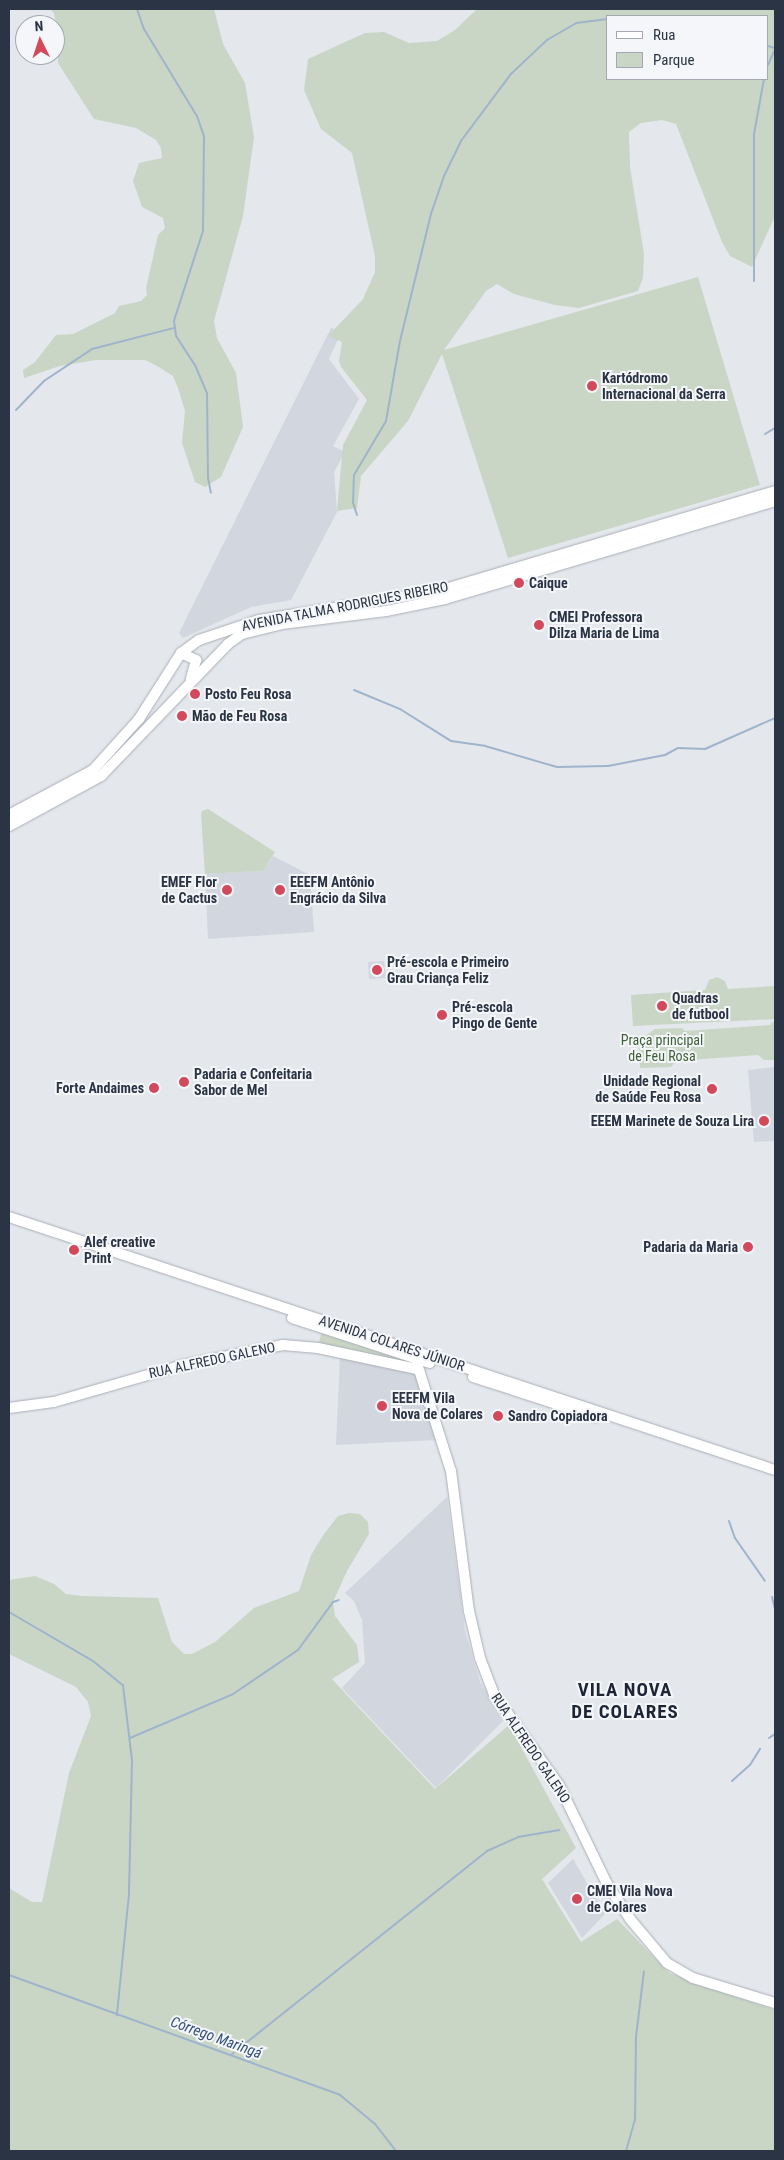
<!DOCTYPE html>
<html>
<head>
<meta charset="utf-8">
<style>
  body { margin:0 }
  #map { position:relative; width:784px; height:2160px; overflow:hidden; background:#e4e7ec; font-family:"Roboto Condensed",sans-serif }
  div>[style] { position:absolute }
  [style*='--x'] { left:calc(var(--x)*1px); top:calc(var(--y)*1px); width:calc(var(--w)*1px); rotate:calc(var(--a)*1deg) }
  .built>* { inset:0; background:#d2d6de }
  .green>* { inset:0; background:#c9d6c5 }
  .stream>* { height:2px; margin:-1px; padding:0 1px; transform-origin:1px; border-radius:1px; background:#9fb4cc }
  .roads { filter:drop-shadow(0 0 1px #a9aeb7) drop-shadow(0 0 1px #a9aeb7) }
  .secondary>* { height:10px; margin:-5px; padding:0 5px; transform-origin:5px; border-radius:5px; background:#fff }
  .dots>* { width:14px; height:14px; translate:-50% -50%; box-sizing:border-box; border:2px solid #f4f6f9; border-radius:50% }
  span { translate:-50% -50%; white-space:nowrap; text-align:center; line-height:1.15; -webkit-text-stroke:4px #f4f6f9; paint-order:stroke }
  .poi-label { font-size:14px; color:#2b3445; font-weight:700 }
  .left { translate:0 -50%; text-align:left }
  .right { translate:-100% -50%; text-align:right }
  .street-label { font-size:14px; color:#2b3445 }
  .park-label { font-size:14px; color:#3f6138 }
  .water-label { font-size:15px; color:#34527a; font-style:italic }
  .district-label { font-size:19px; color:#1d2536; font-weight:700; letter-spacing:1px }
  .frame { position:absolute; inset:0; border:10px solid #2b3445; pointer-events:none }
  .legend { position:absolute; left:606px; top:15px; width:162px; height:65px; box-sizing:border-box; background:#f4f6f9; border:1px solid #a4a8b1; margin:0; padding:6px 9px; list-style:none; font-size:15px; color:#2b3445 }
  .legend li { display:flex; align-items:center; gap:10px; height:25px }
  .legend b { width:25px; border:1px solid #a4a8b1 }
  .north { position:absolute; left:15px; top:15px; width:50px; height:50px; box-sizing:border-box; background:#f4f6f9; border:1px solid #a4a8b1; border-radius:50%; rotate:356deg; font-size:14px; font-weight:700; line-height:20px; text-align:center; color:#2b3445 }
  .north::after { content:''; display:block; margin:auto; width:18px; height:22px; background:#d1495b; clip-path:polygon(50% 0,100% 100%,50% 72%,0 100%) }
</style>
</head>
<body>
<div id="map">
  <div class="built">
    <div style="clip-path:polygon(331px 328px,342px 331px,329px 359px,359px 399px,333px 446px,345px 452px,334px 472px,337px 512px,291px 600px,251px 607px,183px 638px,179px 633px)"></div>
    <div style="clip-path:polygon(273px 856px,310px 875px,314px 932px,208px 939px,205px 874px,263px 871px)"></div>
    <div style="clip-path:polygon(384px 961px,386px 978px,369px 979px,368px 962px)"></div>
    <div style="clip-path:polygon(775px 1067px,775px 1141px,754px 1142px,748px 1070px)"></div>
    <div style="clip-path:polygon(340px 1357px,417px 1373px,436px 1440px,336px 1445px)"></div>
    <div style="clip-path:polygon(447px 1497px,465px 1631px,480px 1682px,503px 1721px,436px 1788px,342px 1688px,365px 1663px,362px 1620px,354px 1601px,345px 1593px)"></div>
    <div style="clip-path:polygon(573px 1859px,605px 1914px,582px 1938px,548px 1883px)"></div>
  </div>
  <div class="green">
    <div style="clip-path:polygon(50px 9px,214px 9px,223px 44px,245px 83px,254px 137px,243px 216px,214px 321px,217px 338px,236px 373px,243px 427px,221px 477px,205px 487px,195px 482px,182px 443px,185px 411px,178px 388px,173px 376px,157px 366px,145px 360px,96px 360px,60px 366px,24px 378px,23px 370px,35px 362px,56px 335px,73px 334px,115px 313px,119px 306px,141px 301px,147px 295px,146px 288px,158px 235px,165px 228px,163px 218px,142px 207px,133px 181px,139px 163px,162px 158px,161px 148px,156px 140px,136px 128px,94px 119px,58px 63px,58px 32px,54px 13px)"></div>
    <div style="clip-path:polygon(evenodd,477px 9px,775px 9px,775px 216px,752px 267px,730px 256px,722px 242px,676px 124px,662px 120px,641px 123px,629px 132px,630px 167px,644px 254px,643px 278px,638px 291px,579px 308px,555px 305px,514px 294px,497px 284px,486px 291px,444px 350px,698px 277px,760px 485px,508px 558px,442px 354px,408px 421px,361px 476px,357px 508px,337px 511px,343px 445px,367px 400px,341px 367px,339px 361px,342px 342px,328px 336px,363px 299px,375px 272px,375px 256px,352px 153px,321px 129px,304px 90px,308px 59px,365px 33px,384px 32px,409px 43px,437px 41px,455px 30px,477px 9px,768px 16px,768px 79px,608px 79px,608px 16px,768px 16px)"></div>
    <div style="clip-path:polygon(208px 809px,275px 852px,263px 871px,205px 874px,201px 815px,202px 811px)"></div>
    <div style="clip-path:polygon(717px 977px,725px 981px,728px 989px,775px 986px,775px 1019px,633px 1026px,631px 995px,705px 990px,709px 980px)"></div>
    <div style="clip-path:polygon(772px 1022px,775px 1022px,775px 1060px,764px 1060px,758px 1055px,676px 1061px,671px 1067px,640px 1068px,639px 1046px,642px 1038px,655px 1029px,682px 1028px,685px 1031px,770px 1025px)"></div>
    <div style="clip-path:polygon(322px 1332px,409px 1360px,408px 1363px,318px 1345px)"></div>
    <div style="clip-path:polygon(349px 1513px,360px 1514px,368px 1522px,369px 1534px,347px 1571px,333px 1602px,335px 1616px,357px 1645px,359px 1662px,332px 1679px,435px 1789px,509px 1725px,576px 1848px,542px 1879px,581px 1942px,617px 1919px,669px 1973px,775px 2010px,775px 2151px,9px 2151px,9px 1888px,32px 1902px,42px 1902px,69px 1773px,91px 1716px,88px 1702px,76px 1687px,9px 1654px,9px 1580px,35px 1576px,54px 1584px,66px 1594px,82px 1596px,158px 1598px,172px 1642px,184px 1654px,192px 1654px,215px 1642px,254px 1608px,299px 1591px,311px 1555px,324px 1534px,338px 1516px)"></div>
  </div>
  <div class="stream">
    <div style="--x:137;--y:9;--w:21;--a:71"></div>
    <div style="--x:144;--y:29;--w:102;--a:58.7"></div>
    <div style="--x:197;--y:116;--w:21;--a:71"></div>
    <div style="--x:204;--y:136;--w:95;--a:90.6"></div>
    <div style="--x:203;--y:231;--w:95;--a:107.9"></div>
    <div style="--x:174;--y:321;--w:15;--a:82"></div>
    <div style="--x:176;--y:336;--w:35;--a:57"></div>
    <div style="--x:195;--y:365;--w:30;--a:67"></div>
    <div style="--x:207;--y:393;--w:85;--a:89.3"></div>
    <div style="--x:208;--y:478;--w:15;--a:79"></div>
    <div style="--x:768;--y:46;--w:7;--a:16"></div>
    <div style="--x:768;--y:65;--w:17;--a:-66"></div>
    <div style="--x:754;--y:281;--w:147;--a:-90"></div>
    <div style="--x:754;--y:134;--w:56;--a:-79.7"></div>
    <div style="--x:16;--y:410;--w:40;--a:-46"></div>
    <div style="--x:44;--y:381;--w:58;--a:-33.7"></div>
    <div style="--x:92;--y:349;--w:85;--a:-14.4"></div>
    <div style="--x:765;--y:434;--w:12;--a:-31"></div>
    <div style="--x:357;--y:515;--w:13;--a:-108"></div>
    <div style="--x:353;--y:503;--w:28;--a:-88"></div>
    <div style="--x:354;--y:475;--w:63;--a:-59.3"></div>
    <div style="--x:386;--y:421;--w:81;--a:-80.1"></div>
    <div style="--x:400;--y:341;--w:131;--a:-76.3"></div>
    <div style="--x:431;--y:214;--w:40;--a:-71.1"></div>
    <div style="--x:444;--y:176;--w:39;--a:-64"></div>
    <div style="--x:461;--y:141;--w:84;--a:-53.3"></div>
    <div style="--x:511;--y:74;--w:50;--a:-43.4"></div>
    <div style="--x:547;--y:40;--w:34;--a:-30"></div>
    <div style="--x:576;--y:23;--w:32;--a:-7"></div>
    <div style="--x:354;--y:690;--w:50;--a:22.4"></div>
    <div style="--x:400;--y:709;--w:60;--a:32.1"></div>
    <div style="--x:451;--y:741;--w:34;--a:8"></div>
    <div style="--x:485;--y:746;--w:75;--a:16.3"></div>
    <div style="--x:557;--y:767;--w:51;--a:-1.1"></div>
    <div style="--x:608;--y:766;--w:58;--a:-10.9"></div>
    <div style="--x:665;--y:755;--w:15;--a:-28"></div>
    <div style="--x:678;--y:748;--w:27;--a:2"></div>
    <div style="--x:705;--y:749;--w:77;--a:-23.9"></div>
    <div style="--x:729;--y:1521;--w:18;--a:71"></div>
    <div style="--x:735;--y:1538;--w:52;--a:55.1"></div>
    <div style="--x:772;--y:1597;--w:12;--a:76"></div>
    <div style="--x:9;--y:1612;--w:97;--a:30.3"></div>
    <div style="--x:93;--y:1661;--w:38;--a:39"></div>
    <div style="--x:123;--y:1685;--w:77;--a:83.2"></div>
    <div style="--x:132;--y:1761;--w:133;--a:91.3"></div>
    <div style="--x:129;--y:1894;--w:122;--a:95.7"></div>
    <div style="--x:130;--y:1738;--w:112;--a:-23.1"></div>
    <div style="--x:233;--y:1694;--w:78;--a:-34.1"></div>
    <div style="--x:298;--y:1650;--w:59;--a:-53.9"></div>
    <div style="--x:333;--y:1602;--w:6;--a:-18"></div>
    <div style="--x:769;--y:1738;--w:7;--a:-34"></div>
    <div style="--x:732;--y:1781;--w:24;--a:-42"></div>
    <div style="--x:750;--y:1765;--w:19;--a:-58"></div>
    <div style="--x:9;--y:1975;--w:352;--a:19.9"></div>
    <div style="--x:340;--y:2095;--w:45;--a:39.6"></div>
    <div style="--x:375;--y:2124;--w:34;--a:52"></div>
    <div style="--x:232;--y:2054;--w:326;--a:-38.5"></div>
    <div style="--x:487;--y:1851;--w:34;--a:-24"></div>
    <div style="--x:518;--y:1837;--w:42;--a:-9.7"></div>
    <div style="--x:626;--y:2151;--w:32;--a:-74"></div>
    <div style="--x:635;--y:2120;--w:83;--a:-89.3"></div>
    <div style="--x:636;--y:2037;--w:66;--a:-83.1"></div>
  </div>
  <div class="roads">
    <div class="secondary">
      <div style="--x:181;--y:653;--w:17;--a:25"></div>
      <div style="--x:196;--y:660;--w:20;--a:105"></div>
      <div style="--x:9;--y:815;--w:95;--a:-28.2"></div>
      <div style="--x:93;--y:770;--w:69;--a:-48"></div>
      <div style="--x:139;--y:719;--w:78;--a:-57.5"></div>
      <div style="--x:181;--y:653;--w:22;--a:-36"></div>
      <div style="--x:199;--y:640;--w:63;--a:-18.4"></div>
      <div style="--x:259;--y:620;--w:181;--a:-9.2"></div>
      <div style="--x:438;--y:591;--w:352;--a:-16.5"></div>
      <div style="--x:9;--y:826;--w:105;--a:-28.5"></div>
      <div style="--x:101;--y:776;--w:183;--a:-46.1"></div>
      <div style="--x:228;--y:644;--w:17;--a:-36"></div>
      <div style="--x:242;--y:634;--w:41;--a:-14"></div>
      <div style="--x:282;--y:624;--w:105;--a:-7.1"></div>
      <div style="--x:386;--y:611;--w:60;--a:-11.5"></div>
      <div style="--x:445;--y:599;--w:344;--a:-16.5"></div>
      <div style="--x:9;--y:1217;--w:807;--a:18.28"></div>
      <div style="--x:292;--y:1318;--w:145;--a:18.1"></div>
      <div style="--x:414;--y:1354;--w:123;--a:72.5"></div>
      <div style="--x:451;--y:1471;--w:141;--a:82.7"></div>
      <div style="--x:469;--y:1611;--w:48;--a:76.8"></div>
      <div style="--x:480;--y:1658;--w:39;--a:69"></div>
      <div style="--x:494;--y:1694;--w:112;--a:54.5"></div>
      <div style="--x:559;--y:1785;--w:108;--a:64.1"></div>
      <div style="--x:606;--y:1882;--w:44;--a:57"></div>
      <div style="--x:630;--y:1919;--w:57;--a:49.9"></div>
      <div style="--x:667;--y:1963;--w:30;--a:30"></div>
      <div style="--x:693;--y:1978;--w:86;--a:17"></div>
      <div style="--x:473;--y:1377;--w:130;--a:17.9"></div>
      <div style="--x:9;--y:1408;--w:45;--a:-7.6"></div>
      <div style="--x:54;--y:1402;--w:134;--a:-16"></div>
      <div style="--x:183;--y:1365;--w:102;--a:-11.3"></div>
      <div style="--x:283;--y:1345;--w:35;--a:5"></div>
      <div style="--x:318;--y:1348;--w:101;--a:12"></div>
    </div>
  </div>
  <div class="dots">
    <div style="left:592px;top:386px;background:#d1495b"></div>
    <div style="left:519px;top:583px;background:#d1495b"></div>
    <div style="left:539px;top:625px;background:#d1495b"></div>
    <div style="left:195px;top:694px;background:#d1495b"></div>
    <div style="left:182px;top:716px;background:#d1495b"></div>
    <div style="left:227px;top:890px;background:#d1495b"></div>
    <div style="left:280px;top:890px;background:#d1495b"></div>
    <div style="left:377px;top:970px;background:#d1495b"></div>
    <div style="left:662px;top:1006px;background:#d1495b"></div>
    <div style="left:442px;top:1015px;background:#d1495b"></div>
    <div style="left:184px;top:1082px;background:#d1495b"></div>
    <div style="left:154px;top:1088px;background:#d1495b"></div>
    <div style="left:712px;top:1089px;background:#d1495b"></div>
    <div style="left:764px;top:1121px;background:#d1495b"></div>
    <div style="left:748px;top:1247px;background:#d1495b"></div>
    <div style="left:74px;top:1250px;background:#d1495b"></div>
    <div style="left:382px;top:1406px;background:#d1495b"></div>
    <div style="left:498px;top:1416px;background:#d1495b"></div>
    <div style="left:577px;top:1899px;background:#d1495b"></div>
  </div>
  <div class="poi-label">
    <span class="left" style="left:602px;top:386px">Kartódromo<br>Internacional da Serra</span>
    <span class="left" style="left:529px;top:583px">Caique</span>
    <span class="left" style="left:549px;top:625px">CMEI Professora<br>Dilza Maria de Lima</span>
    <span class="left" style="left:205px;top:694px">Posto Feu Rosa</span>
    <span class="left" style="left:192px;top:716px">Mão de Feu Rosa</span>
    <span class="right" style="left:217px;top:890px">EMEF Flor<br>de Cactus</span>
    <span class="left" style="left:290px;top:890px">EEEFM Antônio<br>Engrácio da Silva</span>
    <span class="left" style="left:387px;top:970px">Pré-escola e Primeiro<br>Grau Criança Feliz</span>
    <span class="left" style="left:672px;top:1006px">Quadras<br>de futbool</span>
    <span class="left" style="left:452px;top:1015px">Pré-escola<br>Pingo de Gente</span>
    <span class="left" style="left:194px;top:1082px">Padaria e Confeitaria<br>Sabor de Mel</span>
    <span class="right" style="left:701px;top:1089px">Unidade Regional<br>de Saúde Feu Rosa</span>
    <span class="right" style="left:144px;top:1088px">Forte Andaimes</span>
    <span class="right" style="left:754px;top:1121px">EEEM Marinete de Souza Lira</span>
    <span class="left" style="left:84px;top:1250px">Alef creative<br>Print</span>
    <span class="right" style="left:738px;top:1247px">Padaria da Maria</span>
    <span class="left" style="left:392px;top:1406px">EEEFM Vila<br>Nova de Colares</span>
    <span class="left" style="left:508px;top:1416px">Sandro Copiadora</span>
    <span class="left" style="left:587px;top:1899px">CMEI Vila Nova<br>de Colares</span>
  </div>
  <div class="street-label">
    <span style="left:345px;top:606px;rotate:-11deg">AVENIDA TALMA RODRIGUES RIBEIRO</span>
    <span style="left:392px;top:1343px;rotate:18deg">AVENIDA COLARES JÚNIOR</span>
    <span style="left:212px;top:1360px;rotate:-12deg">RUA ALFREDO GALENO</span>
    <span style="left:531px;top:1748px;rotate:56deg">RUA ALFREDO GALENO</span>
  </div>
  <div class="park-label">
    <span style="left:662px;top:1048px">Praça principal<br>de Feu Rosa</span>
  </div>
  <div class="water-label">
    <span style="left:216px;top:2038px;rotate:20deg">Córrego Maringá</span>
  </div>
  <div class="district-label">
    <span style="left:625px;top:1701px">VILA NOVA<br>DE COLARES</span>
  </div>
  <div class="frame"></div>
  <ul class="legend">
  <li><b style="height:6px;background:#fff"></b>Rua</li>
  <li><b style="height:14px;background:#c9d6c5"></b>Parque</li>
  </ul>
  <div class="north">N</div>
</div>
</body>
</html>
